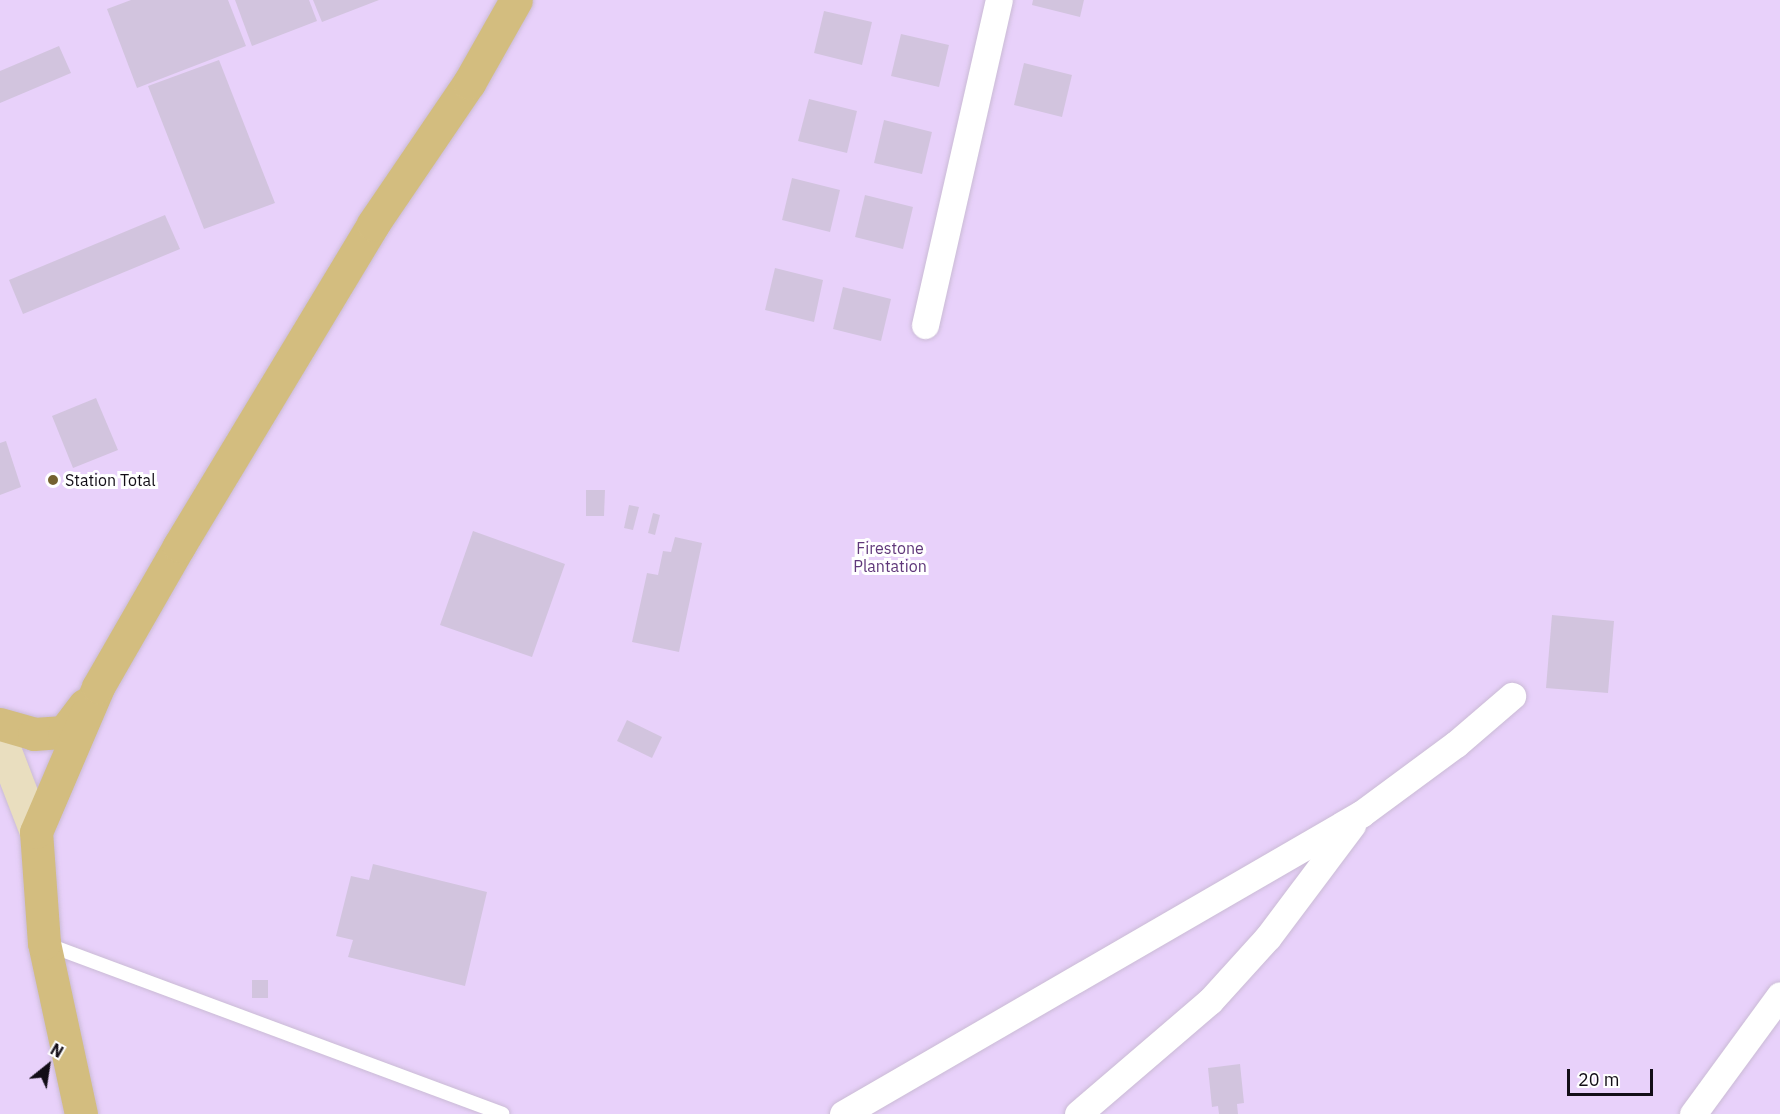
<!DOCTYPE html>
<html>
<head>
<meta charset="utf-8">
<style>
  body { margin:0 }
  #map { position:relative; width:1780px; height:1114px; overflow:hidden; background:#f6edfe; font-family:"IBM Plex Sans",sans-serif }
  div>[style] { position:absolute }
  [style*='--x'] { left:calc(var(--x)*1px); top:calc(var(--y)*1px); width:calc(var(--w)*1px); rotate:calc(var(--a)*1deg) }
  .green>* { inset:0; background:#e8d1fa }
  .building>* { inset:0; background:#d2c4de }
  .roads { filter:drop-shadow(0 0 2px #cabbd5) drop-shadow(0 0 2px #cabbd5) }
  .lane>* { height:14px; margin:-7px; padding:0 7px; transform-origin:7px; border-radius:7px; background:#fff }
  .street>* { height:27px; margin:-13.5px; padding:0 13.5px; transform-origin:13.5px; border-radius:13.5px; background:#fff }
  .secondary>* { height:33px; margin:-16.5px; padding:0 16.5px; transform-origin:16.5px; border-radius:16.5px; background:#e9debf }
  .primary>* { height:33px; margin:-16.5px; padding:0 16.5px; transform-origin:16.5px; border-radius:16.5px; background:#d3bd7f }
  .dots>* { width:16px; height:16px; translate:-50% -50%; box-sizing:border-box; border:3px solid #fff; border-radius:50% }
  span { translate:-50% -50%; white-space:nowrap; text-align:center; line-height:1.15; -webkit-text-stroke:6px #fff; paint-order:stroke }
  .poi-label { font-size:16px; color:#120d16 }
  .left { translate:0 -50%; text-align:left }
  .park-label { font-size:16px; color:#60387a }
  .north { position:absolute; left:18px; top:1036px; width:60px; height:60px; -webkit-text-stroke:4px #fff; paint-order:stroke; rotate:30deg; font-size:16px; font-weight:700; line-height:24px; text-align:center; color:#120d16 }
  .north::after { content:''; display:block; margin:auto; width:21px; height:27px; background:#120d16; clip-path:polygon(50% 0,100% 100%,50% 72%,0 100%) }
  .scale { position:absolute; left:1567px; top:1069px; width:86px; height:27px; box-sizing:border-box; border:3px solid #120d16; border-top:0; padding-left:8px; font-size:18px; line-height:21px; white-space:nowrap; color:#120d16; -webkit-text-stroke:4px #fff; paint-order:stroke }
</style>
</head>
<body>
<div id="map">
  <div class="green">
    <div style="clip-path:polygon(0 0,1780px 0,1780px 1114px,0 1114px)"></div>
  </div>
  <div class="building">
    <div style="clip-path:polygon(131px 0,228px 0,246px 46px,137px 88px,107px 9px)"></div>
    <div style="clip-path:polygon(235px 0,309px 0,317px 21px,252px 46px)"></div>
    <div style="clip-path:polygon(313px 0,379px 0,322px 22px)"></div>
    <div style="clip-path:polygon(1033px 0,1084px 0,1080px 17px,1032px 5px)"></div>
    <div style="clip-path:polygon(824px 11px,872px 22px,862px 65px,814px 53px)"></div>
    <div style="clip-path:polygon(901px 34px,949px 45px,939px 87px,891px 76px)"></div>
    <div style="clip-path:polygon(59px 46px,71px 73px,0 103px,0 71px)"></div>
    <div style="clip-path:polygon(219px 60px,275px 203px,204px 229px,148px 86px)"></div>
    <div style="clip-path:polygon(1024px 63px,1072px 75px,1062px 117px,1014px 105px)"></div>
    <div style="clip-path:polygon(809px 99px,857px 111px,847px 153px,798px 141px)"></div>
    <div style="clip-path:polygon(884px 120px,932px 132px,922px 174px,874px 163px)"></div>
    <div style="clip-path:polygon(792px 178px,840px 190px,830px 232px,782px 220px)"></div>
    <div style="clip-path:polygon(865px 195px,913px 207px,903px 249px,855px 237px)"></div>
    <div style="clip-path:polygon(165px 215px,180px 249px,23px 314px,9px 280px)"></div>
    <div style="clip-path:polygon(775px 268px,823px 280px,814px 322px,765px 310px)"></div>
    <div style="clip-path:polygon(843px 287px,891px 299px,881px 341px,833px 329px)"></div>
    <div style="clip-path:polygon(96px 398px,118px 450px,73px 468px,52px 416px)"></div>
    <div style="clip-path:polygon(6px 441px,21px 487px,0 495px,0 443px)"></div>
    <div style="clip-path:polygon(586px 490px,605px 490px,604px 516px,586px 516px)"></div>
    <div style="clip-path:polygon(629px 505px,639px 507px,633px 530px,624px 528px)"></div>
    <div style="clip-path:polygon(653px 513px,660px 515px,655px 535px,648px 533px)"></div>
    <div style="clip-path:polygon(473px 531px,565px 564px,532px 657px,440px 625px)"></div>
    <div style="clip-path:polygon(675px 537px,702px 543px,679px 652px,632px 642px,647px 573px,658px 575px,663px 551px,671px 552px)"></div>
    <div style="clip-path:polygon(1552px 615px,1614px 621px,1608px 693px,1546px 688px)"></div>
    <div style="clip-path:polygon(627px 720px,662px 737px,652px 758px,617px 741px)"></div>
    <div style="clip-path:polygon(373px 864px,487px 892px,465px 986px,348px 957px,353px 940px,336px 936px,351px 876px,369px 880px)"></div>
    <div style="clip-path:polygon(252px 980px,268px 980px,268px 998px,252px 998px)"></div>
    <div style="clip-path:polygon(1240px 1064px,1244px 1103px,1237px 1104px,1238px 1114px,1219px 1114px,1218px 1106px,1212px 1107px,1208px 1068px)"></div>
  </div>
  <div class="roads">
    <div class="lane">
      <div style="--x:46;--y:944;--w:487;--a:20.4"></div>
    </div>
    <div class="street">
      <div style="--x:925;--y:325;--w:333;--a:-77.2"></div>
      <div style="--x:843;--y:1114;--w:599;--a:-30.08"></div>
      <div style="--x:1361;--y:814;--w:118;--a:-36.4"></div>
      <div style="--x:1456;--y:744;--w:74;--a:-40.6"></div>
      <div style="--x:1078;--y:1114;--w:174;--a:-40.6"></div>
      <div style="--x:1210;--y:1001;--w:86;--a:-47.8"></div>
      <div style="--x:1268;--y:937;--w:140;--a:-53.1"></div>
      <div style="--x:1693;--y:1114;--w:147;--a:-53.8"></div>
    </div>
    <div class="secondary">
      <div style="--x:0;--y:738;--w:101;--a:69"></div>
    </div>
    <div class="primary">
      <div style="--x:0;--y:724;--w:35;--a:16"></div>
      <div style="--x:34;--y:734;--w:30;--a:-4"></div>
      <div style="--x:64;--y:732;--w:34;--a:-53"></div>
      <div style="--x:81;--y:1114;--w:175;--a:-102.2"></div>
      <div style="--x:44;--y:943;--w:111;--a:-94.1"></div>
      <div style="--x:36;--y:832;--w:158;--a:-66.8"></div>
      <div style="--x:98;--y:687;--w:163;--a:-60.1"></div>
      <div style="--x:179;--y:546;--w:376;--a:-58.9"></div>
      <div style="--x:373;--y:224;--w:171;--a:-55.8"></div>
      <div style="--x:469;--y:83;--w:95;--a:-60.5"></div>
    </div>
  </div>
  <div class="dots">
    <div style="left:53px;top:480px;background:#746130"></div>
  </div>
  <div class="poi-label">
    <span class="left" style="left:65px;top:480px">Station Total</span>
  </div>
  <div class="park-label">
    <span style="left:890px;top:557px">Firestone<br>Plantation</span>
  </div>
  <div class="north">N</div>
  <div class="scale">20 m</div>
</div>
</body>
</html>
